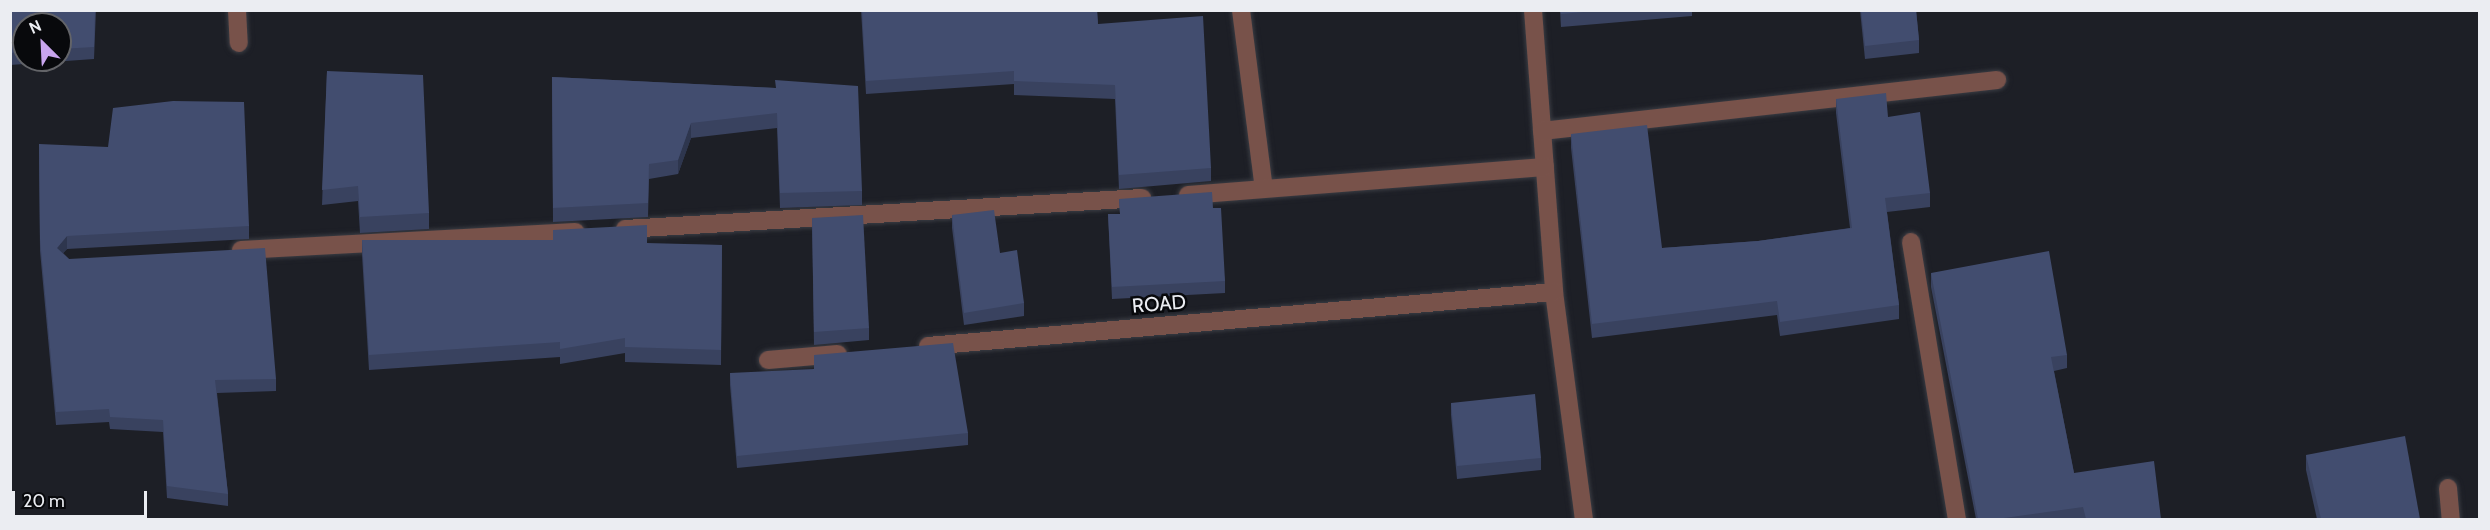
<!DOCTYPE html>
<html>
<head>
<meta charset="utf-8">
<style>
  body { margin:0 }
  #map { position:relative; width:2490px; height:530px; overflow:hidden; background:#1d1f26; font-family:Cabin,sans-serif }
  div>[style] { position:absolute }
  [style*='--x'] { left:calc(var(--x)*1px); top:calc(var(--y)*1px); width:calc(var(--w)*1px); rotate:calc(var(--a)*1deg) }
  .roads { filter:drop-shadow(0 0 2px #3a3c43) drop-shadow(0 0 2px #3a3c43) }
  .minor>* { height:18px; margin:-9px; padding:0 9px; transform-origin:9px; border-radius:9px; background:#78524a }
  .wall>* { inset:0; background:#39425f }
  .shaded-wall>* { inset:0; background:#2e364e }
  .building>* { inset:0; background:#424d6f }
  span { translate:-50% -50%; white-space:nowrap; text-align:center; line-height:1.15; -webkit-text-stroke:5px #08090c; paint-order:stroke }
  .street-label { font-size:20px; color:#ebedf2 }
  .frame { position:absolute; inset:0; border:12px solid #ebedf2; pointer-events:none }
  .north { position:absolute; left:12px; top:12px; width:60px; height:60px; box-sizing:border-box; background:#08090c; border:2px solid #636468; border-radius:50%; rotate:336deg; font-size:16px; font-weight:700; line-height:24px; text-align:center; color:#ebedf2 }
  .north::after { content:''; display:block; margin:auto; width:21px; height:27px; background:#c8a5ee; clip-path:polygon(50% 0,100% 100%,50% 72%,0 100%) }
  .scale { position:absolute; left:12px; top:491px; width:135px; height:27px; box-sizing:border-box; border:3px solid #ebedf2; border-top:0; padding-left:8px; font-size:18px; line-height:21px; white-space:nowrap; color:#ebedf2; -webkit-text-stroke:4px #08090c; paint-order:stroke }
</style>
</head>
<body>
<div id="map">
  <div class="roads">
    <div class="minor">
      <div style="--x:237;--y:10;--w:33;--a:87"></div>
      <div style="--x:1241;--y:10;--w:180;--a:82.7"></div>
      <div style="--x:1533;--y:10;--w:283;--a:85.7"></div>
      <div style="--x:1554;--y:292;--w:230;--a:82.5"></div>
      <div style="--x:1542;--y:131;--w:458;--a:-6.4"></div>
      <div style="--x:1188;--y:195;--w:358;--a:-4.5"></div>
      <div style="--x:625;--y:229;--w:518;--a:-3.43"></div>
      <div style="--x:1911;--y:242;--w:282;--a:80.6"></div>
      <div style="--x:241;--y:250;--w:335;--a:-3.1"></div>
      <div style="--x:928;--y:346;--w:628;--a:-4.93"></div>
      <div style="--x:768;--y:360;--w:70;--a:-4.9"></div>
      <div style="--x:2448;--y:488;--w:32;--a:85"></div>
    </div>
  </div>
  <div class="wall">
    <div style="clip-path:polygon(evenodd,10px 10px,96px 10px,94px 59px,10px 65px,10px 10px,24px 24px,60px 24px,60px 60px,24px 60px,24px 24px)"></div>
    <div style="clip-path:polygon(861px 10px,1097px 10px,1098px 24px,1211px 168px,1211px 181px,1119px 189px,1115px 99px,1014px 95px,1014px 84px,866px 94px)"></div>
    <div style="clip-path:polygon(1560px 10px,1692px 10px,1692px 16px,1561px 27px)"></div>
    <div style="clip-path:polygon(1860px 10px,1916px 10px,1919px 40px,1919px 53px,1865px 59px)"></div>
    <div style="clip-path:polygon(327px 71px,429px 213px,429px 229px,360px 233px,358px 201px,322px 205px)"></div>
    <div style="clip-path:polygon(552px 77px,775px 88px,862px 191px,862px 205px,780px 208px,777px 128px,691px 138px,678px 174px,649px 179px,648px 217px,553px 222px)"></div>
    <div style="clip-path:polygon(1836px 99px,1888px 117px,1930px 193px,1930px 207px,1887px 212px,1899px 305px,1899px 319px,1780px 336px,1777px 315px,1592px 338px,1571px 148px,1571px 134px,1662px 248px,1758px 241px,1850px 228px,1836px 113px)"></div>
    <div style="clip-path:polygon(39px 144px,249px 226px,249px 239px,67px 249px,63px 253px,69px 259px,276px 379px,276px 391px,217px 393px,228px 494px,228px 506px,167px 498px,163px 432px,110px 429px,109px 422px,56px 425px,40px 251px)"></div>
    <div style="clip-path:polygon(1119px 199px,1213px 208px,1225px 281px,1225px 293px,1112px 299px,1108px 214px,1120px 214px)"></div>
    <div style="clip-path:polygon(952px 215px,1000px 253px,1024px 303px,1024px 316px,964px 325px,952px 228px)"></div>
    <div style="clip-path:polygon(812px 218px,869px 328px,869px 340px,814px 345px)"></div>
    <div style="clip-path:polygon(362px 240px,722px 245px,721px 365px,625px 362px,625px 353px,560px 364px,560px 357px,369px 370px,362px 255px)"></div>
    <div style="clip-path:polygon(1931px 273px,2067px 355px,2067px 368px,2054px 371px,2074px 473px,2161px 519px,1976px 519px,1931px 287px)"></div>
    <div style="clip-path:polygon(730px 373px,968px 433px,968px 445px,737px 468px,730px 385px)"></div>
    <div style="clip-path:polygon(1451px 403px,1541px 458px,1541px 470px,1457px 479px,1451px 415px)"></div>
    <div style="clip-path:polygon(2306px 455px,2420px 519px,2317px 519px,2306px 470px)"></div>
  </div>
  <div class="shaded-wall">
    <div style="clip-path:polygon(691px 123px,691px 138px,678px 174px,678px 160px)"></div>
    <div style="clip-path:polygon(67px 236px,67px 249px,57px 260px,57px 248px)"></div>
  </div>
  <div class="building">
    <div style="clip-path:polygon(10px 10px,95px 10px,94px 47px,60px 49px,60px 24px,24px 24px,24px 52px,10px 53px)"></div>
    <div style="clip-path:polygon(862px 10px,1097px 10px,1098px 24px,1203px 16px,1211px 168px,1119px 175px,1115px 85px,1014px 81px,1014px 71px,866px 81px)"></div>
    <div style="clip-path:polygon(1560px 10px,1607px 10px,1561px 14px)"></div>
    <div style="clip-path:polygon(1861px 10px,1916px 10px,1919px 40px,1865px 46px)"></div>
    <div style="clip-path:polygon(327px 71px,423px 75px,429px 213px,360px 217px,358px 186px,322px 190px)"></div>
    <div style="clip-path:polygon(552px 77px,776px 88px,775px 80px,858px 86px,862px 191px,780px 193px,777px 113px,691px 123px,678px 160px,649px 164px,648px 203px,553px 208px)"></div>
    <div style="clip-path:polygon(1886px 93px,1888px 117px,1920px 112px,1930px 193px,1885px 198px,1899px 305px,1780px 322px,1777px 301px,1592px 324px,1571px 134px,1647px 125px,1662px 248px,1758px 241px,1852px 228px,1836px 99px)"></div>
    <div style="clip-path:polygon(173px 101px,244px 102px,249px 226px,67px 236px,57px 248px,69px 259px,265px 248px,276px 379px,215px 380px,228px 494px,167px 486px,163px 420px,110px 417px,109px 409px,56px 412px,40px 239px,39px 144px,108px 147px,113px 108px)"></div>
    <div style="clip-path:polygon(1212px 192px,1213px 208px,1221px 208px,1225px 281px,1112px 287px,1108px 214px,1120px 214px,1119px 199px)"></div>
    <div style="clip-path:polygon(994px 210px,1000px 253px,1017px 250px,1024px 303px,964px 313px,952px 215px)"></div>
    <div style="clip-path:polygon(863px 215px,869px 328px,814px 332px,812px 218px)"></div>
    <div style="clip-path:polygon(647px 225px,647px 243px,722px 245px,721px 350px,625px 347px,625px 338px,560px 349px,560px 342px,369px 355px,362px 240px,553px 240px,553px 230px)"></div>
    <div style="clip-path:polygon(2049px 251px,2067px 355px,2051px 357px,2074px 473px,2154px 461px,2161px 519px,2086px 519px,2083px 507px,1997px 519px,1978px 519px,1931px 273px)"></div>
    <div style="clip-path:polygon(953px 343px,968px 433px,737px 456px,730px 373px,814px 369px,814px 355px)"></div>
    <div style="clip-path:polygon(1535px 394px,1541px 458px,1457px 466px,1451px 403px)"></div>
    <div style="clip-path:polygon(2405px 436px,2420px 519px,2321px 519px,2306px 455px)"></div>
  </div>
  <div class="street-label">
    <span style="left:1159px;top:304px;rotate:-5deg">ROAD</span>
  </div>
  <div class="frame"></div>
  <div class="north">N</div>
  <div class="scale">20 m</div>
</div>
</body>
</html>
